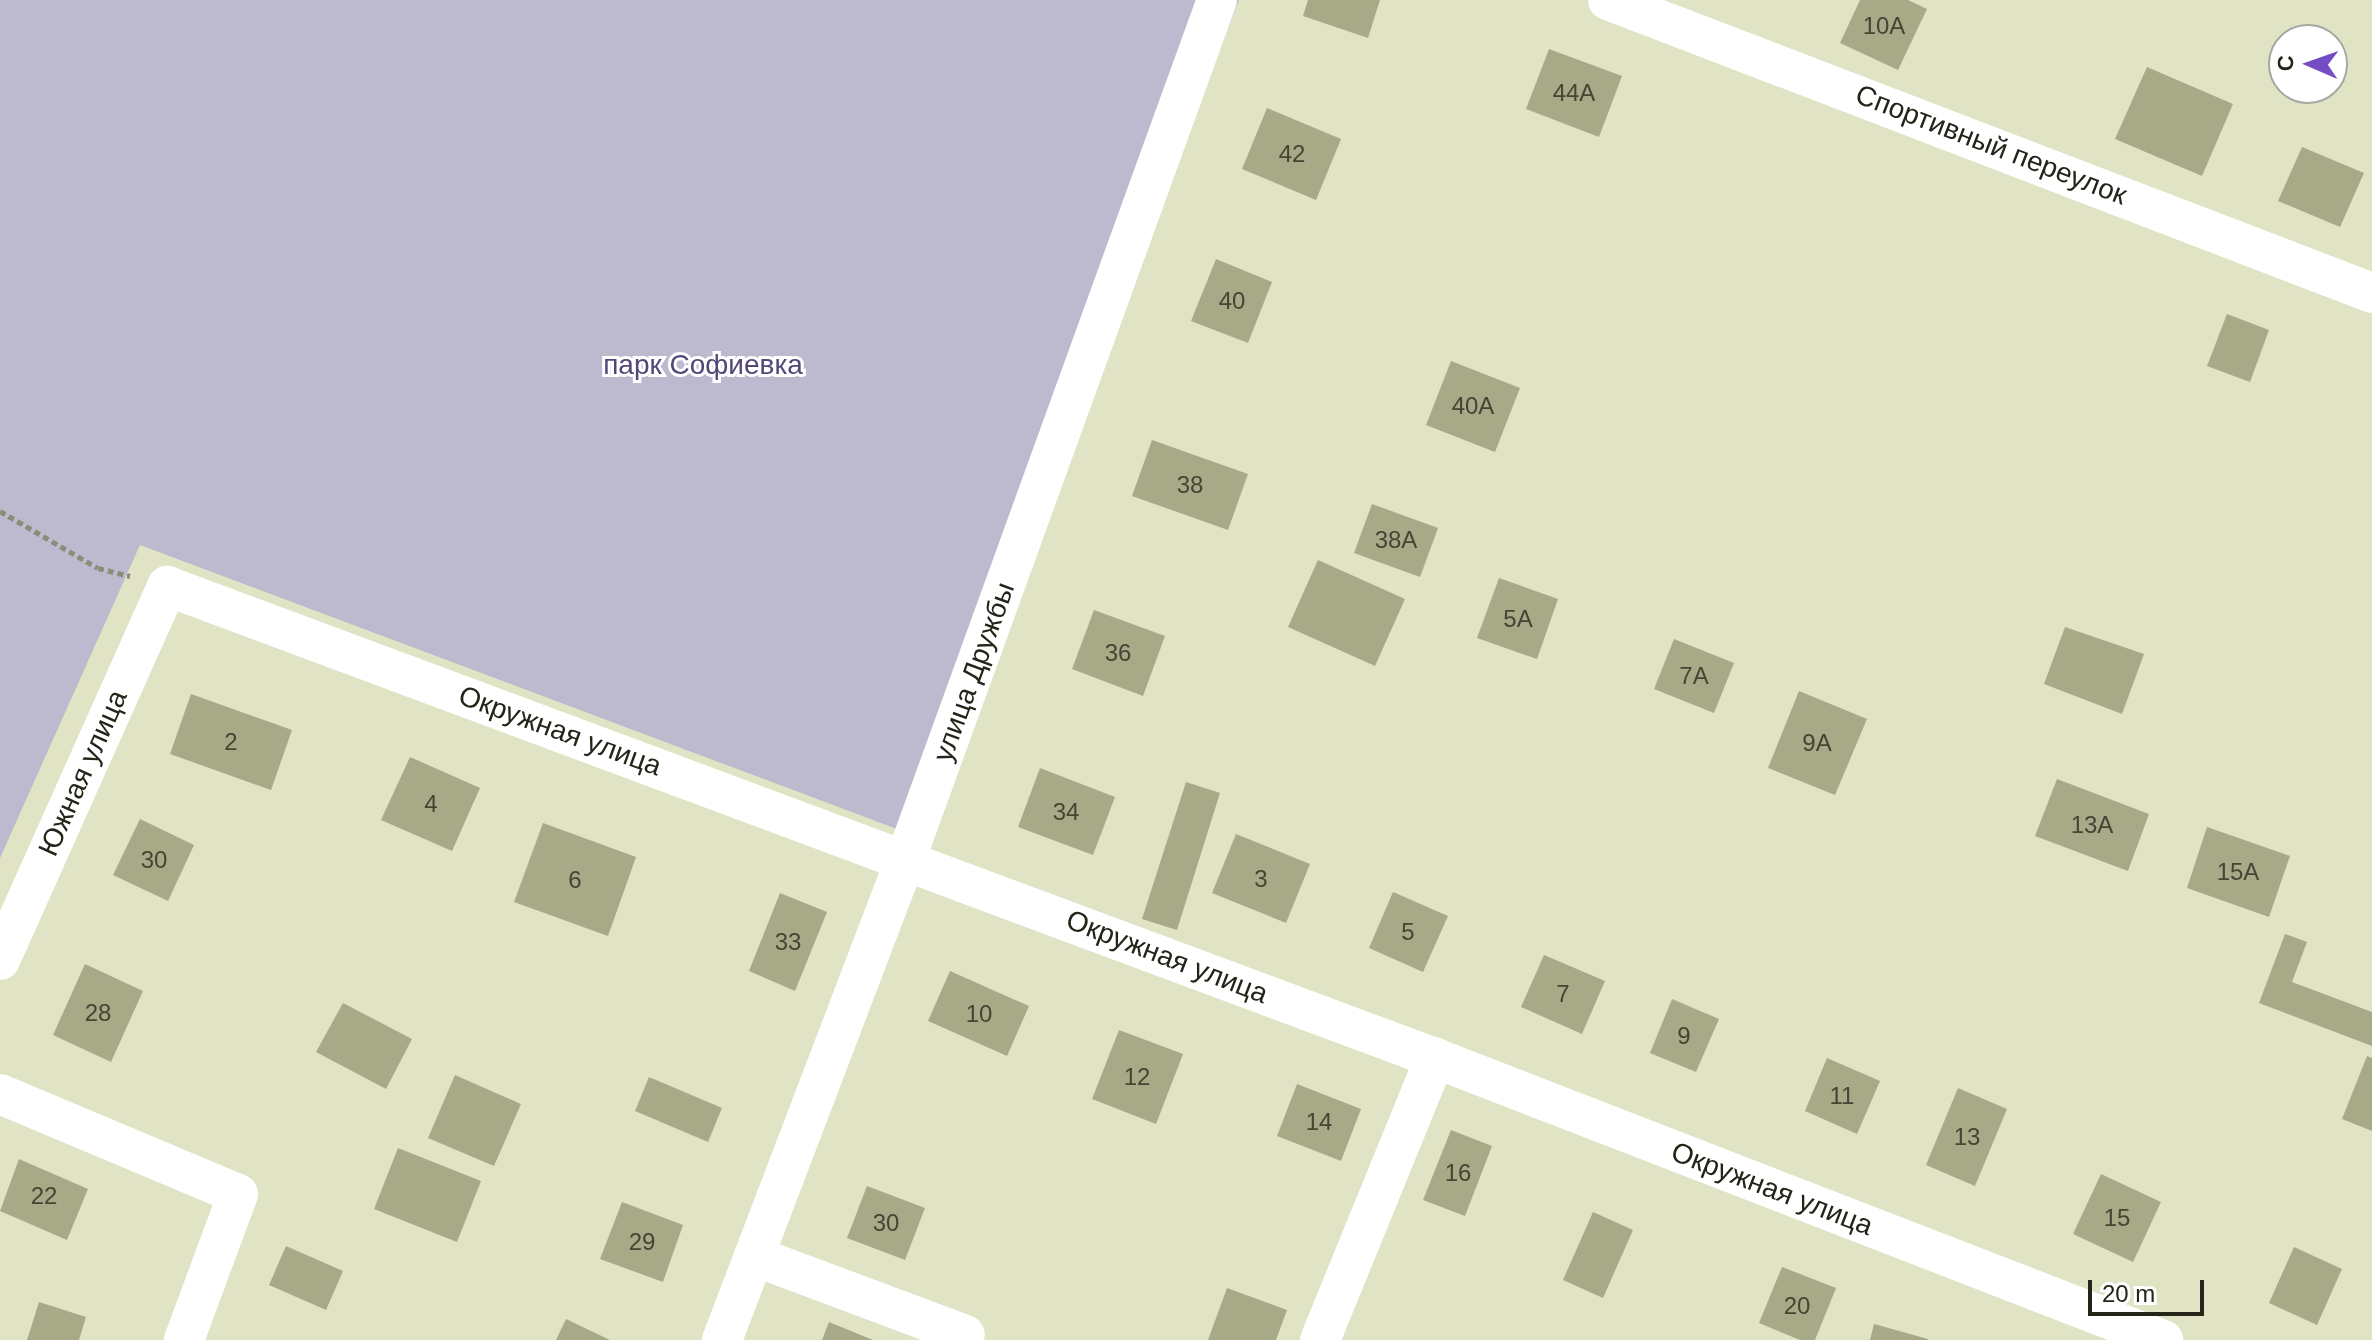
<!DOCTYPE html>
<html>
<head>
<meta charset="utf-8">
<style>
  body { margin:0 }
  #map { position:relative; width:2372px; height:1340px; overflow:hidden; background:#e1e3c5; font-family:Arial,sans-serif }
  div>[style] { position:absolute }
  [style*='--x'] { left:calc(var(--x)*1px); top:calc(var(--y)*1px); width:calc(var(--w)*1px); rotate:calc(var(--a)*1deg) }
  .green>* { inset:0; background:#bdb9ce }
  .building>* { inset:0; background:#a8a986 }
  .path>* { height:5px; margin-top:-2.5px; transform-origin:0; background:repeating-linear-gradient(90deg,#8c8d78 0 6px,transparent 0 10px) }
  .minor>* { height:40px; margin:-20px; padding:0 20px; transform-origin:20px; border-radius:20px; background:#fff }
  span { translate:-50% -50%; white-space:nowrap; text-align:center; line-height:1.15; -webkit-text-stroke:6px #fff; paint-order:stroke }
  .number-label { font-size:24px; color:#454534 }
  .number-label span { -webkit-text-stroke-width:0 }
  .street-label { font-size:28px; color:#242419 }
  .park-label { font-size:28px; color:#534777 }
  .north { position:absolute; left:2268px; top:24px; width:80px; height:80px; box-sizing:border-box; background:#fff; border:2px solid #a7a7a3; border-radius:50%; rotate:272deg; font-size:22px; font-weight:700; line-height:32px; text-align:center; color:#242419 }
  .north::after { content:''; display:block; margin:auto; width:28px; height:36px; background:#744cc4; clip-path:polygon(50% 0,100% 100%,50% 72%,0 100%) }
  .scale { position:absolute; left:2088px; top:1280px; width:116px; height:36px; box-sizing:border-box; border:4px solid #242419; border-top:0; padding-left:10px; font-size:24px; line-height:28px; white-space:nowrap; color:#242419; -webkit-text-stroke:6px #fff; paint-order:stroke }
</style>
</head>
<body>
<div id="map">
  <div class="green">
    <div style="clip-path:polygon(0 0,1239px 0,913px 835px,140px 545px,0 858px)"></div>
  </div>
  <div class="building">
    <div style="clip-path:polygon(1308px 0,1380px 0,1368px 38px,1303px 16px)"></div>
    <div style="clip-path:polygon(1860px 0,1908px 0,1927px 9px,1898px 70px,1840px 43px)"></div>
    <div style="clip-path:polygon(1549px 49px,1622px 76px,1599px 137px,1526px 109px)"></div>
    <div style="clip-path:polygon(2147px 67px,2233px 104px,2202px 176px,2115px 139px)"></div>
    <div style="clip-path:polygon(1267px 108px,1341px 139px,1316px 200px,1242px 169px)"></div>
    <div style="clip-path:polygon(2302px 147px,2364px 173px,2340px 227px,2278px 201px)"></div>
    <div style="clip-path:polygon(1216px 259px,1272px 282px,1248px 343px,1191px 321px)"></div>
    <div style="clip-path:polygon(2227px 314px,2269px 330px,2250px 382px,2207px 366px)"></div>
    <div style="clip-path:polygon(1451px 361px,1520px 388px,1495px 452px,1426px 425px)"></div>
    <div style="clip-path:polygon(1152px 440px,1248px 474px,1228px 530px,1132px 496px)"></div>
    <div style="clip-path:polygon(1372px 504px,1438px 528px,1420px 577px,1354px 553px)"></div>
    <div style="clip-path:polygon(1318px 560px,1405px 599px,1375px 666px,1288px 627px)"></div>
    <div style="clip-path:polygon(1499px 578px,1558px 599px,1537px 659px,1477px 638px)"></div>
    <div style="clip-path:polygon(1094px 610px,1165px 636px,1143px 696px,1072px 669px)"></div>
    <div style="clip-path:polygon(2065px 627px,2144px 654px,2122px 714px,2044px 684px)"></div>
    <div style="clip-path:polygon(1674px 639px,1734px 663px,1714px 713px,1654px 689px)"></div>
    <div style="clip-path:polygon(1799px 691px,1867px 719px,1835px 795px,1768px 768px)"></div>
    <div style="clip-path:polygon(191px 694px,292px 730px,271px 790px,170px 754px)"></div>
    <div style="clip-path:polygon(410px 757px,480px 788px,452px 851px,381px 820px)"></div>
    <div style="clip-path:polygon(1040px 768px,1115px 797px,1093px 855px,1018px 827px)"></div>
    <div style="clip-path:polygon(2057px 779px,2149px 814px,2128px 871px,2035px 836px)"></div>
    <div style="clip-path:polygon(1186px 782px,1220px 793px,1177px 930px,1142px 919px)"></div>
    <div style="clip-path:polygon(140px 819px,194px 845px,168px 901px,113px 875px)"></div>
    <div style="clip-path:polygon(543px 823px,636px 857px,608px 936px,514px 902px)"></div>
    <div style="clip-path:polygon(2207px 827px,2290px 856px,2269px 917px,2187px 888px)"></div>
    <div style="clip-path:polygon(1236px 834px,1310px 864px,1286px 923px,1212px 893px)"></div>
    <div style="clip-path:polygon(1393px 892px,1448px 916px,1423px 972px,1369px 948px)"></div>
    <div style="clip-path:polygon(780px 893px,827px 912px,795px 991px,749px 971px)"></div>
    <div style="clip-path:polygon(2285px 934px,2307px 942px,2292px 982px,2372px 1012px,2372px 1046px,2259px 1003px)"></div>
    <div style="clip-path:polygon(1544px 955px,1605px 981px,1582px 1034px,1521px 1007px)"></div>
    <div style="clip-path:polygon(85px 964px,143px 991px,111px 1062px,53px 1035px)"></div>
    <div style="clip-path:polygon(950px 971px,1029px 1006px,1007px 1056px,928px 1021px)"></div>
    <div style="clip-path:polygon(1672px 999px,1719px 1019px,1696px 1072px,1650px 1053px)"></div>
    <div style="clip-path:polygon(343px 1003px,412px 1039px,386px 1089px,316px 1052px)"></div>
    <div style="clip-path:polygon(1119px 1030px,1183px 1054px,1156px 1124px,1092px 1099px)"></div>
    <div style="clip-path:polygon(2367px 1056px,2372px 1058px,2372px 1131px,2342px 1119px)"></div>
    <div style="clip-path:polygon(1827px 1058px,1880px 1081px,1857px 1134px,1805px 1111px)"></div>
    <div style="clip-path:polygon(455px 1075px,521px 1104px,494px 1166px,428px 1138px)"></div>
    <div style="clip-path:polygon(649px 1077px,722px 1108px,708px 1142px,635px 1111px)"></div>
    <div style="clip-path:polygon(1297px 1084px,1361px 1109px,1341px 1161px,1277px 1136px)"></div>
    <div style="clip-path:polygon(1958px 1088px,2007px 1109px,1975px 1186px,1926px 1165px)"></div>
    <div style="clip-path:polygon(1451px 1130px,1492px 1146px,1465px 1216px,1423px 1200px)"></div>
    <div style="clip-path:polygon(398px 1148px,481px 1181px,457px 1242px,374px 1209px)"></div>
    <div style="clip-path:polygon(19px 1159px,88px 1189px,67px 1240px,0 1211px)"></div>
    <div style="clip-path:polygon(2101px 1174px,2161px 1202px,2133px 1262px,2073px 1234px)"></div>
    <div style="clip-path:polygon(867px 1186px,925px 1208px,905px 1260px,847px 1238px)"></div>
    <div style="clip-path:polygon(622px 1202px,683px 1225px,663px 1282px,600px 1259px)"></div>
    <div style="clip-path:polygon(1593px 1212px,1633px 1230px,1603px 1298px,1563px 1280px)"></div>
    <div style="clip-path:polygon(286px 1246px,343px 1271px,326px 1310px,269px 1285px)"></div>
    <div style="clip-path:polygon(2294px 1247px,2342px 1269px,2317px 1325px,2269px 1303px)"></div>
    <div style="clip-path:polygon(1782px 1267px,1836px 1288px,1815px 1340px,1800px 1340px,1759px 1323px)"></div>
    <div style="clip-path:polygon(1227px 1288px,1287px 1310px,1276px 1340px,1208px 1340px)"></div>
    <div style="clip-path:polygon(39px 1302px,86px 1317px,79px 1340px,27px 1340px)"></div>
    <div style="clip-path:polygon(566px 1319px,610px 1340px,556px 1340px)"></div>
    <div style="clip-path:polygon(829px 1322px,873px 1340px,822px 1340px)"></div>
    <div style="clip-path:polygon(1874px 1324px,1928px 1339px,1928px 1340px,1870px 1340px)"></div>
  </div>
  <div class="path">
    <div style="--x:0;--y:511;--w:113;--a:30.2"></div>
    <div style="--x:98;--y:568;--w:33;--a:14"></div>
  </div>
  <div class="minor">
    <div style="--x:1608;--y:0;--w:818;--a:20.98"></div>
    <div style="--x:0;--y:960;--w:410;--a:-65.9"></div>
    <div style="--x:167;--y:586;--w:1353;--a:20.42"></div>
    <div style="--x:1435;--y:1058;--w:781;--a:21.17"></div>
    <div style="--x:0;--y:1094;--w:258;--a:22.8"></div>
    <div style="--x:238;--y:1194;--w:156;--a:110.3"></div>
    <div style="--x:754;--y:1256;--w:225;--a:20.5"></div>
    <div style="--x:722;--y:1340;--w:516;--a:-69.11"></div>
    <div style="--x:906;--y:858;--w:913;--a:-70.08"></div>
    <div style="--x:1320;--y:1340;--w:305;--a:-67.8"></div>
  </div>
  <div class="number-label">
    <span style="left:1884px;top:26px">10А</span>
    <span style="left:1574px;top:93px">44А</span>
    <span style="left:1292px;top:154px">42</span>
    <span style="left:1232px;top:301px">40</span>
    <span style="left:1473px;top:406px">40А</span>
    <span style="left:1190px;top:485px">38</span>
    <span style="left:1396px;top:540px">38А</span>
    <span style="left:1518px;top:619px">5А</span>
    <span style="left:1118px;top:653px">36</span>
    <span style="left:1694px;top:676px">7А</span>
    <span style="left:231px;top:742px">2</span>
    <span style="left:1817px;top:743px">9А</span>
    <span style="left:431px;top:804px">4</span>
    <span style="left:1066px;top:812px">34</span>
    <span style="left:2092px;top:825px">13А</span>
    <span style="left:154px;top:860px">30</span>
    <span style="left:2238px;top:872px">15А</span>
    <span style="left:1261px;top:879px">3</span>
    <span style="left:575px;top:880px">6</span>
    <span style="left:1408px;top:932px">5</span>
    <span style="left:788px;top:942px">33</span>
    <span style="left:1563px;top:994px">7</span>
    <span style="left:98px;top:1013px">28</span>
    <span style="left:979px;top:1014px">10</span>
    <span style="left:1684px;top:1036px">9</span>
    <span style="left:1137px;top:1077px">12</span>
    <span style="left:1842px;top:1096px">11</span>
    <span style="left:1319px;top:1122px">14</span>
    <span style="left:1967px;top:1137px">13</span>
    <span style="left:1458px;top:1173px">16</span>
    <span style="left:44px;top:1196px">22</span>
    <span style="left:2117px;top:1218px">15</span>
    <span style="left:886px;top:1223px">30</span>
    <span style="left:642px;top:1242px">29</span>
    <span style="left:1797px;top:1306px">20</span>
  </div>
  <div class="street-label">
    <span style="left:1991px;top:145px;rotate:21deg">Спортивный переулок</span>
    <span style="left:974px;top:672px;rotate:-70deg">улица Дружбы</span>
    <span style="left:560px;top:731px;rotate:20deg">Окружная улица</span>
    <span style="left:83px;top:773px;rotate:-66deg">Южная улица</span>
    <span style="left:1167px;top:957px;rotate:21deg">Окружная улица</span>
    <span style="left:1772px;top:1189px;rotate:21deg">Окружная улица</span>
  </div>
  <div class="park-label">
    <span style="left:703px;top:365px">парк Софиевка</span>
  </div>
  <div class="north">С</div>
  <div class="scale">20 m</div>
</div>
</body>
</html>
